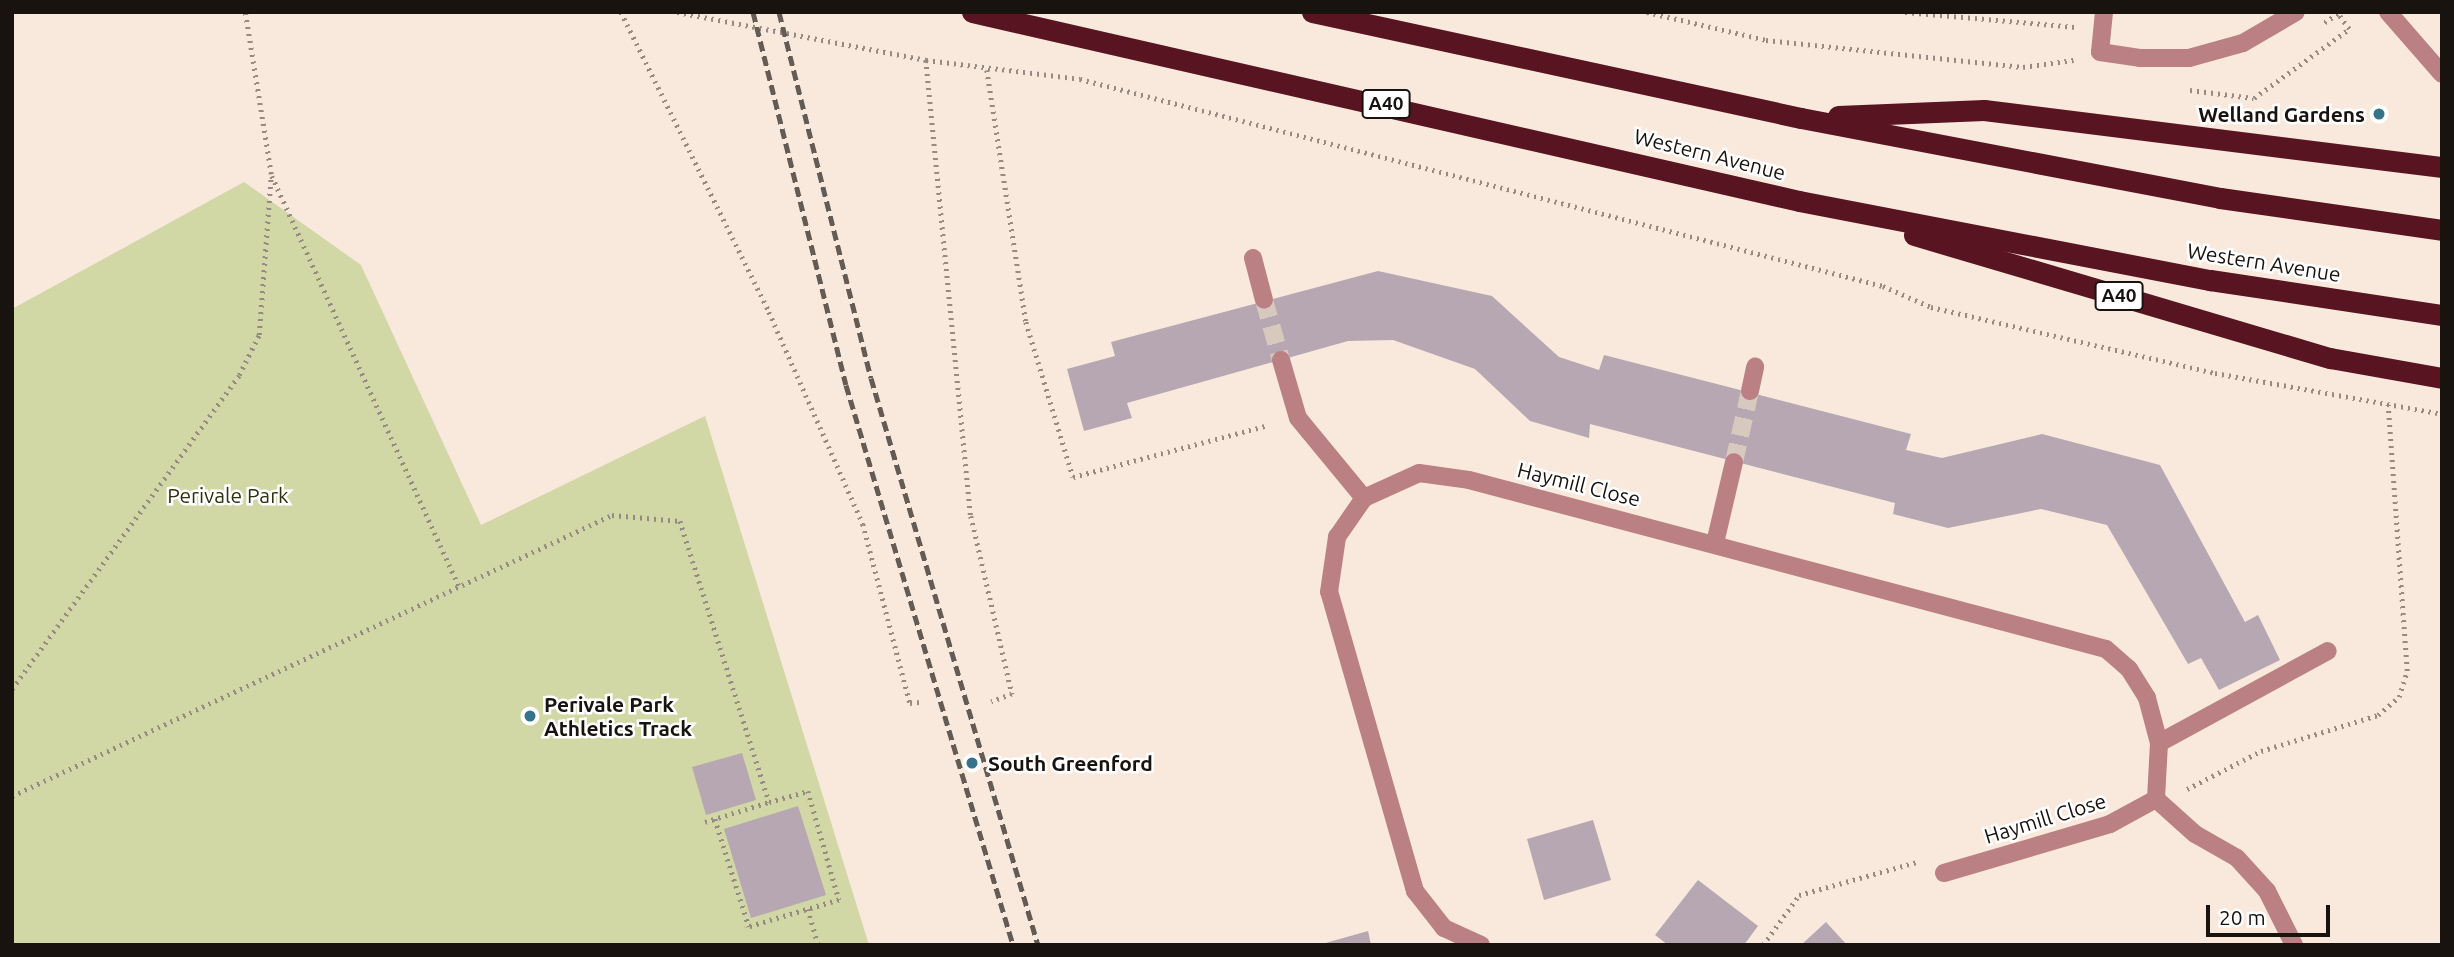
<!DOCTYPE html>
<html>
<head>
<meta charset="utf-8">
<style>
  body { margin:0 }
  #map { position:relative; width:2454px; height:957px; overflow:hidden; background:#f9e9dd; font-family:Ubuntu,sans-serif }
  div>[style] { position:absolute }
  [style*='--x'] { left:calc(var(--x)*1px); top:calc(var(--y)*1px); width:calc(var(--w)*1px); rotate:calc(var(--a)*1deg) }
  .green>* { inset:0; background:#d1d7a5 }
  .building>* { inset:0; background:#b7a7b2 }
  .minor-tunnel>* { height:18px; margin-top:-9px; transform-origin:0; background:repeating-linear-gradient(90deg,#d7c9be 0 18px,transparent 0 27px) }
  .path>* { height:4.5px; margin-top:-2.25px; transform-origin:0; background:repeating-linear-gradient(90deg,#968b83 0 2px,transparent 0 7px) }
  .minor>* { height:18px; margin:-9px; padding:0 9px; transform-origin:9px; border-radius:9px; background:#ba8084 }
  .highway>* { height:21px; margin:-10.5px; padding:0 10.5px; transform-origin:10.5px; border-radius:10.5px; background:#581521 }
  .rail>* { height:5px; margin-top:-2.5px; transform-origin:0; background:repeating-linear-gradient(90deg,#645b55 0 10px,transparent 0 15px) }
  .dots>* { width:19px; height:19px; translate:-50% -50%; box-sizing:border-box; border:4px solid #fff; border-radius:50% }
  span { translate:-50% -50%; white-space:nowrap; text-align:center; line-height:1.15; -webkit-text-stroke:5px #fff; paint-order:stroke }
  .shield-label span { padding:2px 5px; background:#fff; border:2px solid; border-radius:5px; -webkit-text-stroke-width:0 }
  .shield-label { font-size:19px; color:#18130f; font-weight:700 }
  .poi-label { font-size:21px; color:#18130f; font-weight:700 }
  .right { translate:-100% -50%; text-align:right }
  .left { translate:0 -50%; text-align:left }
  .street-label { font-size:21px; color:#18130f }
  .park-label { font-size:21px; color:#2f320f }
  .frame { position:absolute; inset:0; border:14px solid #18130f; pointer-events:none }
  .scale { position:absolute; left:2206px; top:905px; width:124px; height:32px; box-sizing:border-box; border:4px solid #18130f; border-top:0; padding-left:9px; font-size:21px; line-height:24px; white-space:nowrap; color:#18130f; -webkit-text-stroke:5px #fff; paint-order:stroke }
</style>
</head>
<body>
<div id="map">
  <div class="green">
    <div style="clip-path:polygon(244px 182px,361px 265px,481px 525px,705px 416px,869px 945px,12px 945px,12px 309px)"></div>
  </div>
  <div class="building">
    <div style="clip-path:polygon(1378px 271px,1492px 296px,1559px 357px,1599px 370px,1604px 355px,1911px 434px,1906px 450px,1942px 458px,2042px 434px,2160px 465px,2245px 622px,2258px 615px,2280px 660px,2219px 690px,2201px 658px,2188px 664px,2107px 525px,2041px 509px,1948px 528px,1893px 514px,1895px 503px,1590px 424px,1589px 438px,1530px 421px,1475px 369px,1393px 340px,1348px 341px,1127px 403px,1132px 418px,1084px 431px,1067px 369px,1115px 356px,1111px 342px)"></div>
    <div style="clip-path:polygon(742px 753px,756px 800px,706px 815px,692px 767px)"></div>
    <div style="clip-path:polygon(798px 806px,826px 895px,751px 918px,724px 829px)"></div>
    <div style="clip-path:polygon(1593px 820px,1611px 880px,1544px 900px,1527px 839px)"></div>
    <div style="clip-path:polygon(1698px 880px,1758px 926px,1744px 945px,1668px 945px,1655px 935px)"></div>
    <div style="clip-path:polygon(1826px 922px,1847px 945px,1801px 945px)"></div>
    <div style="clip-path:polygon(1368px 931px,1371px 945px,1322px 945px,1322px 944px)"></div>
  </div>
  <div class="minor-tunnel">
    <div style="--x:1264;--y:300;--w:62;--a:74.2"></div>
    <div style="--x:1734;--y:462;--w:73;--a:-77.3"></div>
  </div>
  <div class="path">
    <div style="--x:621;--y:12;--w:335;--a:63.7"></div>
    <div style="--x:769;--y:312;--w:232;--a:66.1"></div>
    <div style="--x:863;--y:524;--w:185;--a:75.3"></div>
    <div style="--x:910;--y:703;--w:9;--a:-6"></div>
    <div style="--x:677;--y:12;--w:254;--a:10.9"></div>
    <div style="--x:926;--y:60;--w:155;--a:7"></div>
    <div style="--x:1080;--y:79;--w:829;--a:14.46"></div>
    <div style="--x:1883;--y:286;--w:52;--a:23.6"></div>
    <div style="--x:1931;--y:307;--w:292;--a:13.1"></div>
    <div style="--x:2215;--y:373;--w:231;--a:10.2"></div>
    <div style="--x:1647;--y:12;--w:122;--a:13.2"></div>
    <div style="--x:1766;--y:40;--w:258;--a:6"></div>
    <div style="--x:2023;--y:67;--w:51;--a:-7.8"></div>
    <div style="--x:1905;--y:12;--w:171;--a:5"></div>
    <div style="--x:926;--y:60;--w:458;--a:84.4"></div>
    <div style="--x:971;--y:516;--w:183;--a:77"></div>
    <div style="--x:1012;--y:694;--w:22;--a:159"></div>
    <div style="--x:987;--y:70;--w:255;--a:81.2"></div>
    <div style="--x:1026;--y:322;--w:162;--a:73.1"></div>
    <div style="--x:1073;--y:477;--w:202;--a:-14.9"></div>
    <div style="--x:2190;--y:90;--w:64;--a:7.1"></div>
    <div style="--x:2254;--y:98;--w:117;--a:-36"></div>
    <div style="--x:2349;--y:29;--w:19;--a:-126"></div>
    <div style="--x:2338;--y:14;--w:18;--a:146"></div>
    <div style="--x:272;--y:176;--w:451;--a:65.5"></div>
    <div style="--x:12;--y:689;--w:387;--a:-54.1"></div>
    <div style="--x:239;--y:375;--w:45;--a:-63.4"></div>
    <div style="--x:259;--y:335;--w:161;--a:-85.7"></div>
    <div style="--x:271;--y:174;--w:164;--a:-99.1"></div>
    <div style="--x:2187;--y:789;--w:83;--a:-27.2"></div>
    <div style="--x:2261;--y:751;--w:122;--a:-17.1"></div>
    <div style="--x:2378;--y:715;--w:28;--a:-41"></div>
    <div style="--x:2399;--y:697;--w:27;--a:-73"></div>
    <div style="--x:2407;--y:671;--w:267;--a:-94.1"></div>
    <div style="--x:12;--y:796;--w:663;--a:-25.1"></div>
    <div style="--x:612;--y:515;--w:68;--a:5"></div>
    <div style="--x:680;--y:521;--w:295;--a:72.4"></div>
    <div style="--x:769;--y:802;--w:41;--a:-15.8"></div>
    <div style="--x:808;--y:791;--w:113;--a:74.1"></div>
    <div style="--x:839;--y:900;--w:98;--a:163.4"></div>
    <div style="--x:715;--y:819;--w:113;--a:72.5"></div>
    <div style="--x:705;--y:822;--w:67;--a:-17.4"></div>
    <div style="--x:808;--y:909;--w:37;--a:74"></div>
    <div style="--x:1763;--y:945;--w:62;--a:-54.2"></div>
    <div style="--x:1799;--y:895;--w:123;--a:-15.6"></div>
  </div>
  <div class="minor">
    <div style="--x:2104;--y:12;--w:40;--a:95.7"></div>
    <div style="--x:2100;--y:52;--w:40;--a:8.5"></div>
    <div style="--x:2140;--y:58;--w:49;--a:0"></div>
    <div style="--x:2189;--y:58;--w:56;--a:-15.5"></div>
    <div style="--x:2243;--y:43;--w:61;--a:-30.3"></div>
    <div style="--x:2388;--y:12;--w:82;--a:48.9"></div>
    <div style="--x:1253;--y:258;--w:43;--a:75.3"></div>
    <div style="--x:1281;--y:360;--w:60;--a:73.7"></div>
    <div style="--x:1298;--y:418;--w:104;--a:50.5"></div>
    <div style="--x:1750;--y:391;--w:25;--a:-78"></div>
    <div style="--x:1715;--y:543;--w:83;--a:-76.8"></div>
    <div style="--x:2159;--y:743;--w:192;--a:-28.6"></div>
    <div style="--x:1944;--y:873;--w:173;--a:-16.4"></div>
    <div style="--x:2110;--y:824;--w:52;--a:-28.5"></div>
    <div style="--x:1481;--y:945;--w:41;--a:-155.3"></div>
    <div style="--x:1444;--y:928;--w:47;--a:-128.1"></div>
    <div style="--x:1415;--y:891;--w:311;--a:-106"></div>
    <div style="--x:1329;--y:592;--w:56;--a:-81.7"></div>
    <div style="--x:1337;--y:537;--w:47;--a:-55.3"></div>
    <div style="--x:1364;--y:498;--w:60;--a:-24.4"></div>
    <div style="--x:1419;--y:473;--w:50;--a:8"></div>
    <div style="--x:1469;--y:480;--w:659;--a:14.86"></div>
    <div style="--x:2106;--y:649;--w:30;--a:41"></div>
    <div style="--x:2129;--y:669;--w:34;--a:58"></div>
    <div style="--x:2147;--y:698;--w:47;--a:75.1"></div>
    <div style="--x:2159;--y:743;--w:56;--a:93.1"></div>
    <div style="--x:2156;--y:799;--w:52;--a:41.9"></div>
    <div style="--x:2195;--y:834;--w:48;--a:29.7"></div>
    <div style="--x:2237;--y:858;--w:45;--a:47.7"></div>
    <div style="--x:2267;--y:891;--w:60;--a:63.4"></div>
  </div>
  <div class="highway">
    <div style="--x:972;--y:12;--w:848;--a:12.87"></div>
    <div style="--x:1799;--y:201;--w:419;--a:10.9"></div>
    <div style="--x:2210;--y:280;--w:235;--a:8.6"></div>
    <div style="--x:1312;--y:12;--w:500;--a:12.23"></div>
    <div style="--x:1801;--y:118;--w:427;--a:10.8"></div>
    <div style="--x:2220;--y:198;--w:224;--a:8.2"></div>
    <div style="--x:1838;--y:116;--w:146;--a:-2.4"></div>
    <div style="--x:1984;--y:110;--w:462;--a:7.1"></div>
    <div style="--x:1914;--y:235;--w:434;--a:16.5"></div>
    <div style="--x:2330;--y:358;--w:114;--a:10.1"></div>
  </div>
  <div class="rail">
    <div style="--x:753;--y:12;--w:384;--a:76"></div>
    <div style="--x:846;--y:385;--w:584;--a:73.39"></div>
    <div style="--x:779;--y:12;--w:377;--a:75.9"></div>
    <div style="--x:871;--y:378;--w:591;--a:73.59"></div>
  </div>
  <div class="dots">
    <div style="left:2379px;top:114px;background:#367289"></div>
    <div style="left:530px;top:716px;background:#367289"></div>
    <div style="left:972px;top:763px;background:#367289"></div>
  </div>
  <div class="shield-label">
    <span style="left:1386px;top:104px">A40</span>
    <span style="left:2119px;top:296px">A40</span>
  </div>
  <div class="poi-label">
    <span class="right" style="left:2365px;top:114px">Welland Gardens</span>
    <span class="left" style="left:544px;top:716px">Perivale Park<br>Athletics Track</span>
    <span class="left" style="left:988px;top:763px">South Greenford</span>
  </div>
  <div class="street-label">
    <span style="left:1710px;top:154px;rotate:14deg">Western Avenue</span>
    <span style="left:2264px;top:262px;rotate:9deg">Western Avenue</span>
    <span style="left:1579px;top:484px;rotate:14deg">Haymill Close</span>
    <span style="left:2045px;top:818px;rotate:-17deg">Haymill Close</span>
  </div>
  <div class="park-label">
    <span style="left:228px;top:495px">Perivale Park</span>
  </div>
  <div class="frame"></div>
  <div class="scale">20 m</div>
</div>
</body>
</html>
